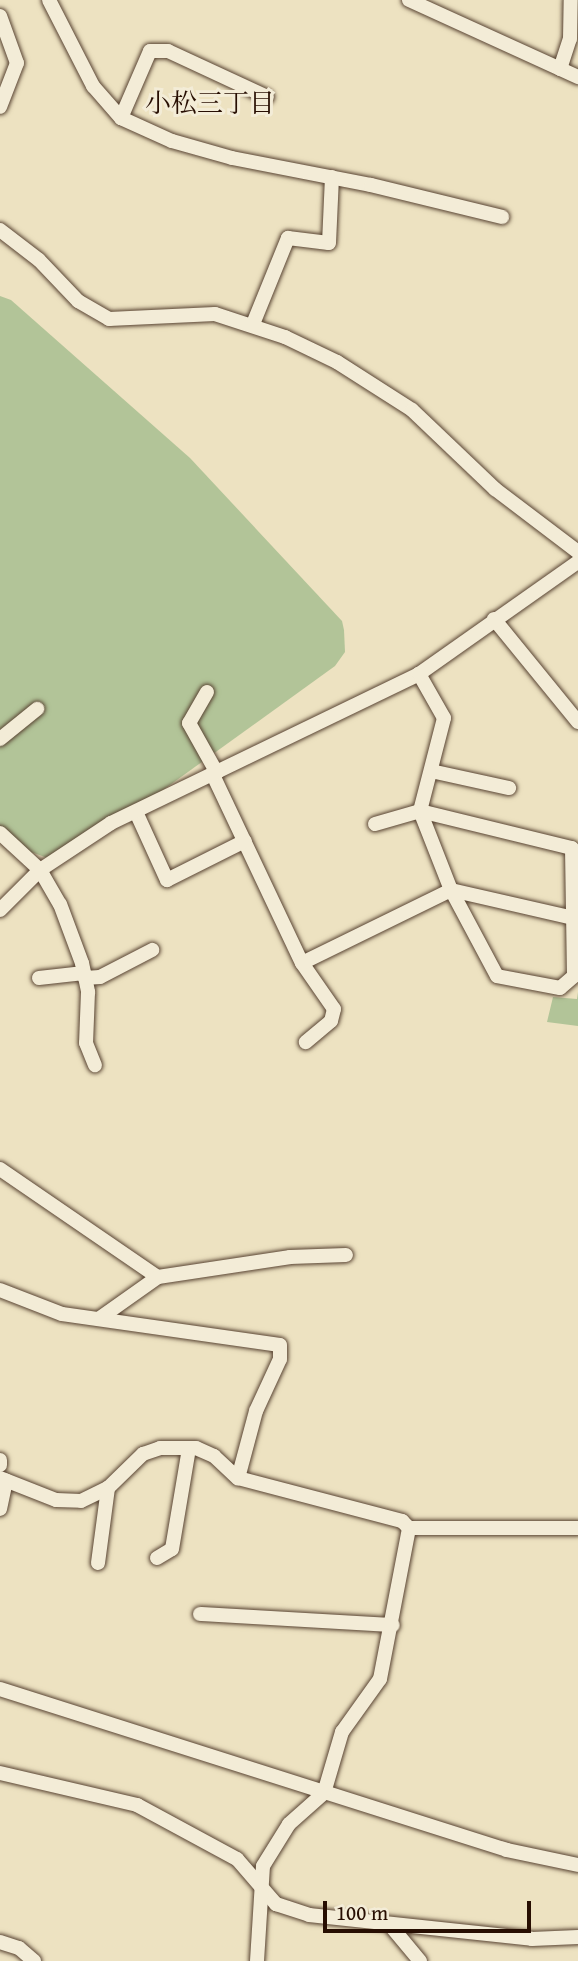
<!DOCTYPE html>
<html>
<head>
<meta charset="utf-8">
<style>
  body { margin:0 }
  #map { position:relative; width:578px; height:1961px; overflow:hidden; background:#ede2c1; font-family:"Gentium Book Plus","Noto Serif JP",serif }
  div>[style] { position:absolute }
  [style*='--x'] { left:calc(var(--x)*1px); top:calc(var(--y)*1px); width:calc(var(--w)*1px); rotate:calc(var(--a)*1deg) }
  .green>* { inset:0; background:#b2c498 }
  .roads { filter:drop-shadow(0 0 2px #584332) drop-shadow(0 0 2px #584332) }
  .minor>* { height:14px; margin:-7px; padding:0 7px; transform-origin:7px; border-radius:7px; background:#f3ecd7 }
  span { translate:-50% -50%; white-space:nowrap; text-align:center; line-height:1.15; -webkit-text-stroke:6px #f3ecd7; paint-order:stroke }
  .neighbourhood-label { font-size:26px; color:#270e02 }
  .scale { position:absolute; left:323px; top:1901px; width:208px; height:32px; box-sizing:border-box; border:4px solid #270e02; border-top:0; padding-left:9px; font-size:21px; line-height:24px; white-space:nowrap; color:#270e02; -webkit-text-stroke:5px #f3ecd7; paint-order:stroke }
</style>
</head>
<body>
<div id="map">
  <div class="green">
    <div style="clip-path:polygon(0 296px,11px 300px,190px 458px,342px 621px,344px 630px,345px 652px,335px 666px,77px 852px,53px 860px,23px 849px,0 827px)"></div>
    <div style="clip-path:polygon(578px 992px,578px 1026px,547px 1022px,553px 997px,577px 999px)"></div>
  </div>
  <div class="roads">
    <div class="minor">
      <div style="--x:49;--y:0;--w:97;--a:62.9"></div>
      <div style="--x:93;--y:86;--w:43;--a:48.8"></div>
      <div style="--x:121;--y:118;--w:56;--a:24.3"></div>
      <div style="--x:172;--y:141;--w:62;--a:15.8"></div>
      <div style="--x:232;--y:158;--w:142;--a:11"></div>
      <div style="--x:371;--y:185;--w:135;--a:13.7"></div>
      <div style="--x:409;--y:0;--w:186;--a:24.5"></div>
      <div style="--x:0;--y:16;--w:50;--a:70.1"></div>
      <div style="--x:17;--y:63;--w:47;--a:111.1"></div>
      <div style="--x:560;--y:69;--w:32;--a:-72"></div>
      <div style="--x:570;--y:39;--w:39;--a:-89"></div>
      <div style="--x:121;--y:118;--w:73;--a:-66.6"></div>
      <div style="--x:150;--y:51;--w:18;--a:0"></div>
      <div style="--x:168;--y:51;--w:109;--a:24.9"></div>
      <div style="--x:0;--y:230;--w:49;--a:37.6"></div>
      <div style="--x:39;--y:260;--w:57;--a:46.4"></div>
      <div style="--x:78;--y:301;--w:36;--a:30"></div>
      <div style="--x:109;--y:319;--w:106;--a:-2.7"></div>
      <div style="--x:215;--y:314;--w:74;--a:18.2"></div>
      <div style="--x:285;--y:337;--w:58;--a:25.7"></div>
      <div style="--x:337;--y:362;--w:89;--a:32.6"></div>
      <div style="--x:412;--y:410;--w:115;--a:43.6"></div>
      <div style="--x:495;--y:489;--w:104;--a:37.2"></div>
      <div style="--x:253;--y:324;--w:93;--a:-67.9"></div>
      <div style="--x:288;--y:238;--w:41;--a:7"></div>
      <div style="--x:329;--y:243;--w:66;--a:-87.4"></div>
      <div style="--x:494;--y:619;--w:133;--a:50.8"></div>
      <div style="--x:207;--y:692;--w:36;--a:120"></div>
      <div style="--x:189;--y:723;--w:57;--a:60.8"></div>
      <div style="--x:0;--y:739;--w:48;--a:-39"></div>
      <div style="--x:431;--y:771;--w:80;--a:12.3"></div>
      <div style="--x:213;--y:775;--w:208;--a:64.7"></div>
      <div style="--x:302;--y:963;--w:56;--a:55.2"></div>
      <div style="--x:334;--y:1009;--w:12;--a:104"></div>
      <div style="--x:331;--y:1021;--w:33;--a:140"></div>
      <div style="--x:136;--y:812;--w:75;--a:65.5"></div>
      <div style="--x:167;--y:880;--w:87;--a:-26.6"></div>
      <div style="--x:375;--y:824;--w:47;--a:-16.1"></div>
      <div style="--x:420;--y:811;--w:156;--a:13.7"></div>
      <div style="--x:572;--y:848;--w:128;--a:89.1"></div>
      <div style="--x:574;--y:976;--w:18;--a:139"></div>
      <div style="--x:560;--y:988;--w:64;--a:-169.2"></div>
      <div style="--x:497;--y:976;--w:98;--a:-118.1"></div>
      <div style="--x:451;--y:890;--w:85;--a:-111.4"></div>
      <div style="--x:420;--y:811;--w:96;--a:-75.5"></div>
      <div style="--x:444;--y:718;--w:51;--a:-119.6"></div>
      <div style="--x:0;--y:833;--w:54;--a:42.8"></div>
      <div style="--x:40;--y:870;--w:39;--a:60"></div>
      <div style="--x:60;--y:904;--w:63;--a:69.6"></div>
      <div style="--x:82;--y:963;--w:30;--a:78"></div>
      <div style="--x:88;--y:992;--w:51;--a:92.2"></div>
      <div style="--x:86;--y:1043;--w:24;--a:68"></div>
      <div style="--x:0;--y:910;--w:57;--a:-45"></div>
      <div style="--x:40;--y:870;--w:85;--a:-33.5"></div>
      <div style="--x:111;--y:823;--w:342;--a:-25.8"></div>
      <div style="--x:419;--y:674;--w:194;--a:-35.2"></div>
      <div style="--x:302;--y:963;--w:166;--a:-26.1"></div>
      <div style="--x:451;--y:890;--w:125;--a:12.9"></div>
      <div style="--x:39;--y:978;--w:45;--a:-6.3"></div>
      <div style="--x:85;--y:978;--w:15;--a:-4"></div>
      <div style="--x:100;--y:977;--w:59;--a:-27.4"></div>
      <div style="--x:0;--y:1169;--w:191;--a:34.4"></div>
      <div style="--x:0;--y:1290;--w:66;--a:21.2"></div>
      <div style="--x:62;--y:1314;--w:220;--a:8.1"></div>
      <div style="--x:280;--y:1345;--w:14;--a:90"></div>
      <div style="--x:280;--y:1359;--w:57;--a:114.8"></div>
      <div style="--x:256;--y:1411;--w:69;--a:105"></div>
      <div style="--x:100;--y:1318;--w:71;--a:-35.3"></div>
      <div style="--x:158;--y:1277;--w:134;--a:-8.6"></div>
      <div style="--x:290;--y:1257;--w:56;--a:-2"></div>
      <div style="--x:0;--y:1460;--w:5;--a:90"></div>
      <div style="--x:0;--y:1478;--w:60;--a:21.4"></div>
      <div style="--x:56;--y:1500;--w:25;--a:2"></div>
      <div style="--x:81;--y:1501;--w:30;--a:-26"></div>
      <div style="--x:108;--y:1488;--w:49;--a:-44.2"></div>
      <div style="--x:143;--y:1454;--w:18;--a:-19"></div>
      <div style="--x:160;--y:1448;--w:36;--a:0"></div>
      <div style="--x:196;--y:1448;--w:20;--a:24"></div>
      <div style="--x:214;--y:1456;--w:33;--a:43"></div>
      <div style="--x:238;--y:1478;--w:170;--a:14.7"></div>
      <div style="--x:402;--y:1521;--w:10;--a:45"></div>
      <div style="--x:409;--y:1528;--w:169;--a:0"></div>
      <div style="--x:0;--y:1509;--w:29;--a:-78"></div>
      <div style="--x:157;--y:1558;--w:17;--a:-31"></div>
      <div style="--x:172;--y:1549;--w:102;--a:-80.4"></div>
      <div style="--x:98;--y:1563;--w:76;--a:-82.4"></div>
      <div style="--x:200;--y:1614;--w:193;--a:3.3"></div>
      <div style="--x:0;--y:1689;--w:532;--a:17.62"></div>
      <div style="--x:507;--y:1850;--w:73;--a:11.9"></div>
      <div style="--x:0;--y:1773;--w:141;--a:13.1"></div>
      <div style="--x:137;--y:1805;--w:114;--a:28.4"></div>
      <div style="--x:237;--y:1859;--w:60;--a:49.1"></div>
      <div style="--x:276;--y:1904;--w:35;--a:18"></div>
      <div style="--x:309;--y:1915;--w:224;--a:6.1"></div>
      <div style="--x:532;--y:1939;--w:46;--a:-2.5"></div>
      <div style="--x:390;--y:1925;--w:47;--a:50.2"></div>
      <div style="--x:0;--y:1942;--w:20;--a:18"></div>
      <div style="--x:19;--y:1948;--w:20;--a:41"></div>
      <div style="--x:257;--y:1961;--w:95;--a:-86.4"></div>
      <div style="--x:263;--y:1866;--w:49;--a:-58.2"></div>
      <div style="--x:289;--y:1824;--w:47;--a:-41.5"></div>
      <div style="--x:324;--y:1793;--w:64;--a:-73.6"></div>
      <div style="--x:342;--y:1732;--w:65;--a:-54.4"></div>
      <div style="--x:380;--y:1679;--w:154;--a:-79.1"></div>
    </div>
  </div>
  <div class="neighbourhood-label">
    <span style="left:210px;top:103px">小松三丁目</span>
  </div>
  <div class="scale">100 m</div>
</div>
</body>
</html>
